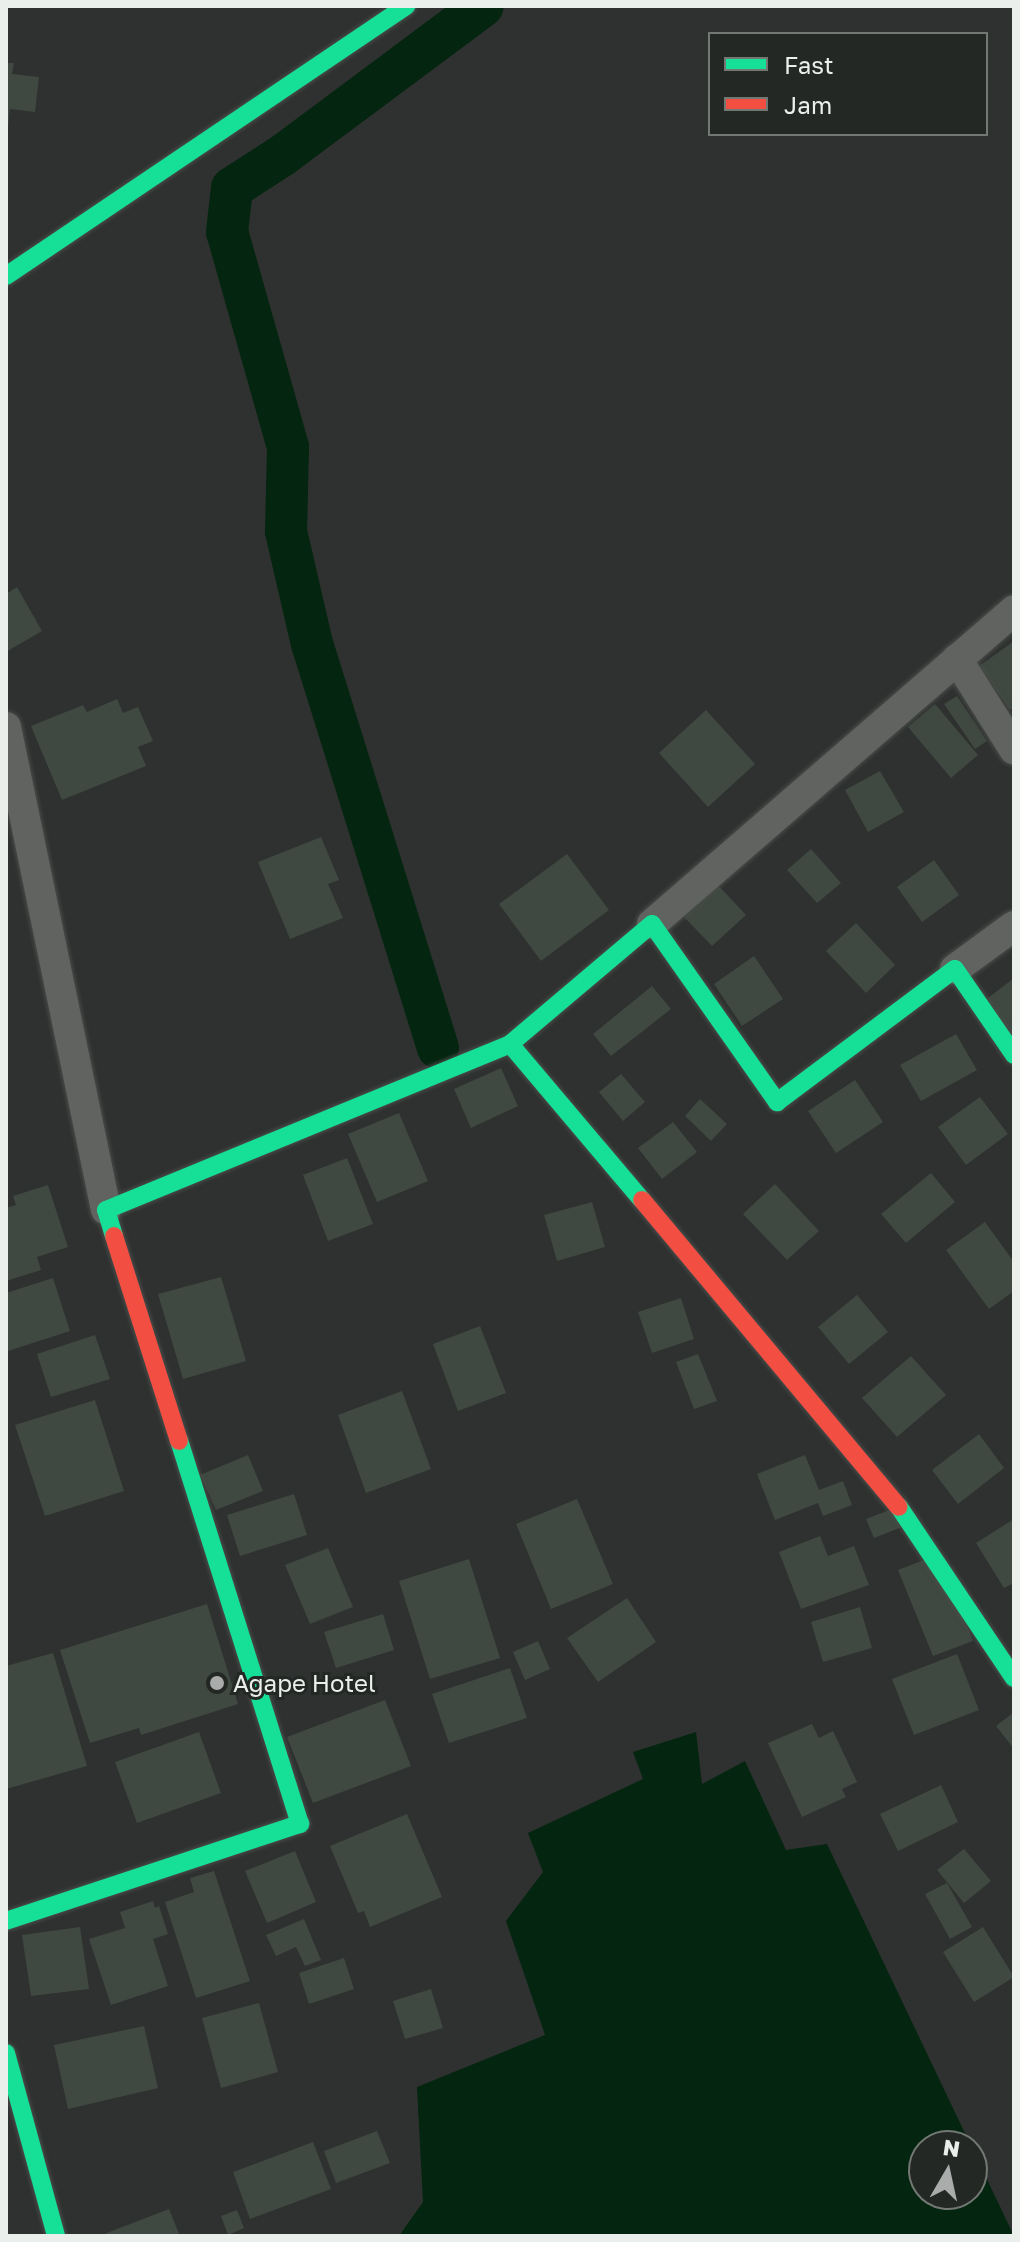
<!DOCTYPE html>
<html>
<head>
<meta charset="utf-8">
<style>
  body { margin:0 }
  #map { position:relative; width:1020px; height:2242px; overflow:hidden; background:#2e312f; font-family:"Golos Text",sans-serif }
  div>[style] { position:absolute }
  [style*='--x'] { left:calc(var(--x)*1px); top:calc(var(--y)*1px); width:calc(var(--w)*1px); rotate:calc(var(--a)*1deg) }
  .water>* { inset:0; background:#04250f }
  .canal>* { height:42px; margin:-21px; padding:0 21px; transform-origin:21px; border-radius:21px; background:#04250f }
  .building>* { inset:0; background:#3f4941 }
  .roads { filter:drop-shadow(0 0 2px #494c4a) drop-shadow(0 0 2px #494c4a) }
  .street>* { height:30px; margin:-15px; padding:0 15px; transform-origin:15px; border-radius:15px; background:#616361 }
  .fast>* { height:18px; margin:-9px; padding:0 9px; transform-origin:9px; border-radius:9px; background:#16e098 }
  .jam>* { height:18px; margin:-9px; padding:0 9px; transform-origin:9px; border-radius:9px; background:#f24e42 }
  .dots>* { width:22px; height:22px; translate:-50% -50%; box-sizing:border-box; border:4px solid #232824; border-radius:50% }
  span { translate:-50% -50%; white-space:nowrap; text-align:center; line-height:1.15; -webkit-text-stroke:6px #232824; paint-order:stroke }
  .poi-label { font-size:24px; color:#ebefec }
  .left { translate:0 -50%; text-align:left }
  .frame { position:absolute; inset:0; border:8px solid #ebefec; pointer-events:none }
  .legend { position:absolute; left:708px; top:32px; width:280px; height:104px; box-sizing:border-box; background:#232824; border:2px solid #737874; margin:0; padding:10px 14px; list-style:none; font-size:24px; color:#ebefec }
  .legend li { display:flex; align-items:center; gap:16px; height:40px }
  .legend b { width:40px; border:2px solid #737874 }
  .north { position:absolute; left:908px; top:2130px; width:80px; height:80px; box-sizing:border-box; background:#232824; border:2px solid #737874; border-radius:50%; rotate:9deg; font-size:22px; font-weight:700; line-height:32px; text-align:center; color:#ebefec }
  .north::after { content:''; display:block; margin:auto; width:28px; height:36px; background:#a9acaa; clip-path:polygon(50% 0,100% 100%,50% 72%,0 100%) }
</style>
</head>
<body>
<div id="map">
  <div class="water">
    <div style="clip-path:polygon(evenodd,696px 1732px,702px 1784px,745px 1761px,786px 1850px,827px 1844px,1014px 2236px,399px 2236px,423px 2202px,417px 2087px,545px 2035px,506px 1921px,543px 1872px,528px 1833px,643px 1779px,633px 1752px,696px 1732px,924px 2146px,972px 2146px,972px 2194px,924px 2194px,924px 2146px)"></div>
  </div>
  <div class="canal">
    <div style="--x:438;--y:1048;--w:423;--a:-107.3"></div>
    <div style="--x:312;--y:644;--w:116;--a:-103"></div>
    <div style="--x:286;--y:531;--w:84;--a:-88.6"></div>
    <div style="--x:288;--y:447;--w:223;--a:-105.8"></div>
    <div style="--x:227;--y:232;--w:44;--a:-83.5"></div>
    <div style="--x:232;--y:188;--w:61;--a:-32.9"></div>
    <div style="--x:283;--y:155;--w:249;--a:-36.7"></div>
  </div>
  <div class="building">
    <div style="clip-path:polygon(6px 63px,14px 63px,12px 74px,39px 77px,35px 112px,10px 109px,8px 128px)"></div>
    <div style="clip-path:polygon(17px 587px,42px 631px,6px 652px,6px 594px)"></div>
    <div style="clip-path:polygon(1014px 641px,1014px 707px,1010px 710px,979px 666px)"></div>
    <div style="clip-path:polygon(957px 696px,987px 741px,975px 749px,944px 704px)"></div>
    <div style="clip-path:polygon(117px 699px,123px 713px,138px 707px,153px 741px,138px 747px,146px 766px,62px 800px,31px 726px,83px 705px,87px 712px)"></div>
    <div style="clip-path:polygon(935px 704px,978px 755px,951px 778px,908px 727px)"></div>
    <div style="clip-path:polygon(706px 710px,755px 764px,708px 807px,659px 753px)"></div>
    <div style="clip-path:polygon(880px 771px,904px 812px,868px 832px,845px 790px)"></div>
    <div style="clip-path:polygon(321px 837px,339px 880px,328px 884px,343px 918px,290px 939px,258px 862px)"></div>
    <div style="clip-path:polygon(811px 849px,841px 883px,817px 903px,787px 870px)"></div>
    <div style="clip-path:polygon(567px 854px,609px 910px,541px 961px,499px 904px)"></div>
    <div style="clip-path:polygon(934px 860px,959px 895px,922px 922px,897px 887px)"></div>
    <div style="clip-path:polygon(718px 885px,746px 915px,712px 946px,684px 917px)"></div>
    <div style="clip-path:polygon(856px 923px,895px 965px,866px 993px,826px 951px)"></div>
    <div style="clip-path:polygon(754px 956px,783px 999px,742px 1026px,714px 984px)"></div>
    <div style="clip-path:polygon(1014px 978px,1014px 1039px,984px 1001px)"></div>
    <div style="clip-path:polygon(652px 986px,671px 1009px,611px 1056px,593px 1034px)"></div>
    <div style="clip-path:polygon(956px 1034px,977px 1070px,921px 1101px,900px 1065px)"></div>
    <div style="clip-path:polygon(501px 1068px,518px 1106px,471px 1128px,454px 1089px)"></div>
    <div style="clip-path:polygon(621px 1074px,645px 1102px,623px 1121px,599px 1092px)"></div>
    <div style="clip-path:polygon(855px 1080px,883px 1122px,836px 1153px,808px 1111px)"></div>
    <div style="clip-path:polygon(980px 1097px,1008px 1134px,966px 1165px,938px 1127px)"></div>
    <div style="clip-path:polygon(700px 1099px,727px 1124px,711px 1141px,685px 1116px)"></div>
    <div style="clip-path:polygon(399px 1113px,428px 1181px,377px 1202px,348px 1134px)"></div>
    <div style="clip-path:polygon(673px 1122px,697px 1152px,662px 1179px,638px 1148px)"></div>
    <div style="clip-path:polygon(347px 1158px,373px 1224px,328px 1241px,303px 1175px)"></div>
    <div style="clip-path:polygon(931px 1173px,955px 1202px,906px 1243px,881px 1214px)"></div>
    <div style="clip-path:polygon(775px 1184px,819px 1231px,787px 1260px,743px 1214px)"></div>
    <div style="clip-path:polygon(48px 1185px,68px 1247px,37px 1257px,41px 1270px,6px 1281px,6px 1208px,16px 1205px,13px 1196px)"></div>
    <div style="clip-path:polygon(592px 1202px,605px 1247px,557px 1261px,544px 1215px)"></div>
    <div style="clip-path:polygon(985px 1222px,1014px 1262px,1014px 1291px,989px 1309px,946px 1250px)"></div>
    <div style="clip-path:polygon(221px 1277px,246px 1361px,183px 1379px,158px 1294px)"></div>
    <div style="clip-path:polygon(53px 1278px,70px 1331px,8px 1351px,6px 1293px)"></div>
    <div style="clip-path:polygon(857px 1295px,888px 1332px,849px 1364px,818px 1327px)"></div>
    <div style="clip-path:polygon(681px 1298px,694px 1339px,652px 1353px,638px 1312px)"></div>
    <div style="clip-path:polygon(480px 1326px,506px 1393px,458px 1411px,433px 1344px)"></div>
    <div style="clip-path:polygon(95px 1335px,110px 1379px,51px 1397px,37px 1354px)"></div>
    <div style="clip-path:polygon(698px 1354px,717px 1401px,694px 1409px,676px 1362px)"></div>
    <div style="clip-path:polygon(911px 1356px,946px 1395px,897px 1437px,862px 1398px)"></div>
    <div style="clip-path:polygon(402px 1391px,431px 1469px,366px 1493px,338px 1415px)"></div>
    <div style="clip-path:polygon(95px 1400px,124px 1491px,45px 1516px,15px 1425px)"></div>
    <div style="clip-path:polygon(979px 1434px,1004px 1468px,958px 1504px,932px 1470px)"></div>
    <div style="clip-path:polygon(248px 1455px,263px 1491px,216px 1510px,200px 1475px)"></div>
    <div style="clip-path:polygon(805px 1455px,819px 1490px,843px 1481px,852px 1505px,823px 1516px,818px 1503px,775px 1520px,757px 1474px)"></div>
    <div style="clip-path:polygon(294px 1494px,307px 1535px,240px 1556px,227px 1515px)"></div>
    <div style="clip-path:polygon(577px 1499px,613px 1584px,551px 1609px,516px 1524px)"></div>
    <div style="clip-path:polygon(905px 1504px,912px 1523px,874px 1538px,866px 1519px)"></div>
    <div style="clip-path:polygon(1014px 1519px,1014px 1583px,1004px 1588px,976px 1543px)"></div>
    <div style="clip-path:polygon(820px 1536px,828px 1556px,854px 1546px,869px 1585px,801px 1609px,779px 1552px)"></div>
    <div style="clip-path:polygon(328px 1548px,353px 1607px,310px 1624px,285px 1565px)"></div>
    <div style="clip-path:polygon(939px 1554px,973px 1641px,933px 1656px,898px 1570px)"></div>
    <div style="clip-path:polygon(469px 1559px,500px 1658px,430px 1679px,399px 1581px)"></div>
    <div style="clip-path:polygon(627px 1598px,656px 1642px,598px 1682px,567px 1638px)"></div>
    <div style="clip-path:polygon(207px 1604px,238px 1704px,141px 1735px,139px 1728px,90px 1743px,60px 1650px)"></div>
    <div style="clip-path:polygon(860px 1607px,872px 1648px,823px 1662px,811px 1622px)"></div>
    <div style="clip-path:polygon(383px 1614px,394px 1650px,336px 1668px,324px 1632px)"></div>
    <div style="clip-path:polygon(538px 1641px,550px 1669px,525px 1680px,513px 1652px)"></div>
    <div style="clip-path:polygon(53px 1653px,87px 1766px,6px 1789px,6px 1666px)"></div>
    <div style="clip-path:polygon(957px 1654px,979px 1710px,914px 1735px,892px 1679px)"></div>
    <div style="clip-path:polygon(510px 1668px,527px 1718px,449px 1743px,432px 1694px)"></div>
    <div style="clip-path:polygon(385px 1700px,411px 1766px,313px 1803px,287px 1737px)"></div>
    <div style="clip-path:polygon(1014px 1712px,1014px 1749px,996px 1726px)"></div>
    <div style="clip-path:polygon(812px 1724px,819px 1738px,833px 1731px,857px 1782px,842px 1789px,846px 1797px,802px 1817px,768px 1743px)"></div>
    <div style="clip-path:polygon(199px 1732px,221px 1793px,137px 1823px,115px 1762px)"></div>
    <div style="clip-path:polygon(941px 1785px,958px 1822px,898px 1851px,880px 1814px)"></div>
    <div style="clip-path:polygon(407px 1814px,442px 1897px,370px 1927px,364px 1911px,358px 1913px,330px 1846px)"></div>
    <div style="clip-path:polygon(964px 1849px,991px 1881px,964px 1903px,937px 1870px)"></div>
    <div style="clip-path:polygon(295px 1851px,316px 1902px,267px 1923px,245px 1871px)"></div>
    <div style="clip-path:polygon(214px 1871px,250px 1981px,196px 1998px,165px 1902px,194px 1892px,190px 1878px)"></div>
    <div style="clip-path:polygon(947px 1883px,972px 1927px,950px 1939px,925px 1894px)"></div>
    <div style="clip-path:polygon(153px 1901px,155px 1908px,159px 1906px,168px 1934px,153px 1939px,168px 1986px,111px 2005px,89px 1939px,125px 1928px,120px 1912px)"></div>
    <div style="clip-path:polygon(304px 1919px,321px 1960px,305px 1966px,296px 1947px,276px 1956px,266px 1935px)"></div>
    <div style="clip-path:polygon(80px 1927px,89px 1989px,31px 1996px,22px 1935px)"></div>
    <div style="clip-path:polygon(983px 1927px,1014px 1977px,974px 2002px,943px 1952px)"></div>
    <div style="clip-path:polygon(344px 1958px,354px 1989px,309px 2004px,299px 1973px)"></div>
    <div style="clip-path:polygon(431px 1989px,443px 2028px,405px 2039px,393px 2001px)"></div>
    <div style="clip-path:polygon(259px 2003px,278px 2072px,221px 2088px,202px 2018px)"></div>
    <div style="clip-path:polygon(144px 2026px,158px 2088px,68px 2109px,54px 2045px)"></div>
    <div style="clip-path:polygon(377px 2131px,390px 2163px,336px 2183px,324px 2151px)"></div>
    <div style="clip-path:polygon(313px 2142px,331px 2189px,250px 2219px,233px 2172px)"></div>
    <div style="clip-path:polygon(169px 2209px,180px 2236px,99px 2236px)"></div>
    <div style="clip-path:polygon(237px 2210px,244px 2228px,228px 2235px,221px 2216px)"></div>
  </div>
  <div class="roads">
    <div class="street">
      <div style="--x:957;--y:659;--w:107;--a:57.7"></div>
      <div style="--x:6;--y:727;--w:493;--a:78.3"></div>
      <div style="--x:652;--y:924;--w:479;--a:-40.9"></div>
      <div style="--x:955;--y:969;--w:73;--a:-36.1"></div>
    </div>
    <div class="fast">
      <div style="--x:6;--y:276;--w:483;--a:-34"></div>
      <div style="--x:510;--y:1044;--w:186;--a:-40.2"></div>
      <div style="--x:652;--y:924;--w:218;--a:54.9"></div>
      <div style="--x:777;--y:1102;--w:222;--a:-36.8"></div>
      <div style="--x:955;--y:969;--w:104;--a:55.5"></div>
      <div style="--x:114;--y:1236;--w:27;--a:-107"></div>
      <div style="--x:106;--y:1210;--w:437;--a:-22.3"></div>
      <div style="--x:510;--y:1044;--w:204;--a:49.8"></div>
      <div style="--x:899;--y:1507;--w:206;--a:56.1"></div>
      <div style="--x:6;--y:1921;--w:310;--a:-18.3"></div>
      <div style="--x:300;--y:1824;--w:402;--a:-107.5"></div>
      <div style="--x:6;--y:2053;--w:190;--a:74.7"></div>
    </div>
    <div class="jam">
      <div style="--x:642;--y:1200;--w:400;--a:50.1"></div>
      <div style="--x:114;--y:1236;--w:215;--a:72.4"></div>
    </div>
  </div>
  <div class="dots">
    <div style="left:217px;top:1683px;background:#a9acaa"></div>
  </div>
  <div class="poi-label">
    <span class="left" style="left:233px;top:1683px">Agape Hotel</span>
  </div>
  <div class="frame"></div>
  <ul class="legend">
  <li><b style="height:10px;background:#16e098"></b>Fast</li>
  <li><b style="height:10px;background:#f24e42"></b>Jam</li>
  </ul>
  <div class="north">N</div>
</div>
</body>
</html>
